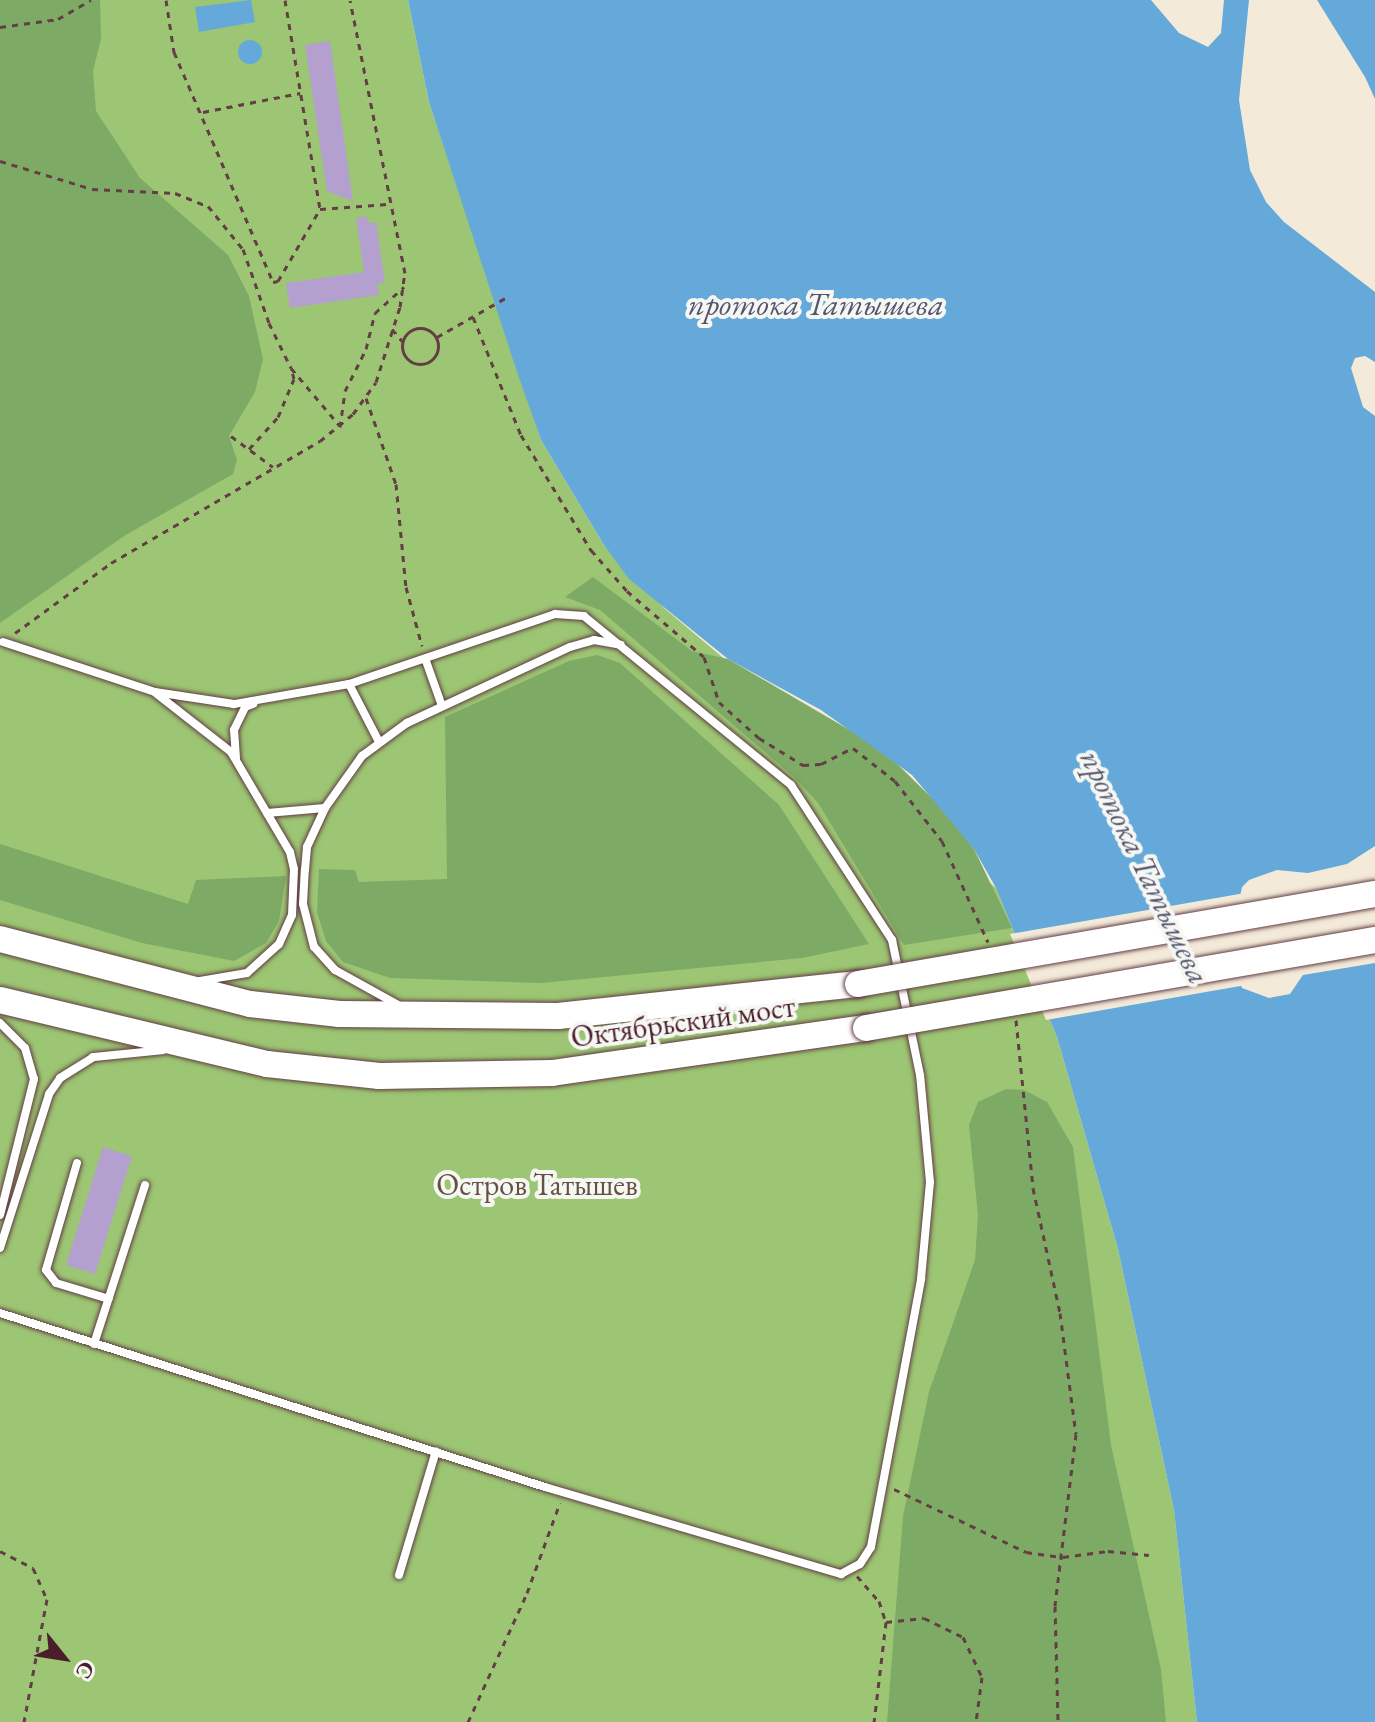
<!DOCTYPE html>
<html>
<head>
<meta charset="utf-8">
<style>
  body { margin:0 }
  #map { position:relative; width:1375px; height:1722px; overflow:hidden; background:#f4ead9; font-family:"EB Garamond",serif }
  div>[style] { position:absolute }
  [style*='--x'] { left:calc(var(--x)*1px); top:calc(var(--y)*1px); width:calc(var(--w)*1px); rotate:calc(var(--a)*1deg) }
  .green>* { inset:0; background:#9cc673 }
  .forest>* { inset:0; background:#7dab65 }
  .water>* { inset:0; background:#64a9d9 }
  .round { border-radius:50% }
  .pier>* { inset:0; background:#f4ead9 }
  .building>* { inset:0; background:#b3a0ce }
  .path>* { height:3px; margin-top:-1.5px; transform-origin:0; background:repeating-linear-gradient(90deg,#643d45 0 6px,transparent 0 12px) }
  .path>.ring { margin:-1.5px; padding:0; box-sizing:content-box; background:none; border:3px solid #643d45; border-radius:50% }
  .roads { filter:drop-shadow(0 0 2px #643d45) drop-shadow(0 0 2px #643d45) }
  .service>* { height:8px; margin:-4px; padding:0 4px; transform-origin:4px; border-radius:4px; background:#fff }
  .primary>* { height:26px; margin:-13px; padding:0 13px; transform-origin:13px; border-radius:13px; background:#fff }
  .bridges { filter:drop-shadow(0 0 2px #643d45) drop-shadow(0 0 2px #643d45) }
  .primary-bridge>* { height:26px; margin:-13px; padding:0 13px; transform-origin:13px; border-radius:13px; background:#fff }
  span { translate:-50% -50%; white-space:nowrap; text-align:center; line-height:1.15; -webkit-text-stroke:8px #f6f6f2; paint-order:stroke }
  .street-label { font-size:30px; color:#4a1f2b }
  .park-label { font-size:30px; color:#635141 }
  .water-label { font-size:32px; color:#545671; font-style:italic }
  .north { position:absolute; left:24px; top:1618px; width:80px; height:80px; -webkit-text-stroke:6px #f6f6f2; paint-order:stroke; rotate:120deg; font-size:22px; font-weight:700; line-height:32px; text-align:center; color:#4a1f2b }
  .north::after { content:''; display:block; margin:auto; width:28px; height:36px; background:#4a1f2b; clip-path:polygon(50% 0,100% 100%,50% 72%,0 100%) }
</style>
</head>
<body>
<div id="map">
  <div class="green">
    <div style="clip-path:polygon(0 0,408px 0,429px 102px,541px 440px,604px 545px,664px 608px,996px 888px,1057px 1037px,1118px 1249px,1174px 1510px,1197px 1722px,0 1722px)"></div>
  </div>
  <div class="forest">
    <div style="clip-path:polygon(0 0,100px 0,101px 39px,93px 71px,96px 111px,140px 178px,228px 255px,249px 296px,263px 359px,255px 392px,229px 436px,237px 460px,233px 474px,124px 536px,0 623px)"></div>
    <div style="clip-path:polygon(593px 577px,692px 651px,728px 659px,882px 749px,943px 809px,974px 849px,1012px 928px,904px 945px,818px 803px,794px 777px,600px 610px,565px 597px)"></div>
    <div style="clip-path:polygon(597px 655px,620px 663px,779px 805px,869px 944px,802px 958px,541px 983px,390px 978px,343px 962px,326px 941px,317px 912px,319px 869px,355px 870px,359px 882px,447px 879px,445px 717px,569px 661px)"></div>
    <div style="clip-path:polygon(0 844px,188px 904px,196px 880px,286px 876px,279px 921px,266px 943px,234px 961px,142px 943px,0 900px)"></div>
    <div style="clip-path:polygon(1006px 1089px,1024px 1090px,1047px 1102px,1073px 1147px,1111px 1445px,1161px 1669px,1166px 1722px,887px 1722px,903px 1516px,929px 1392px,975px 1260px,978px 1215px,969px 1125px,978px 1102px)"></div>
  </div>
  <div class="water">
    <div style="clip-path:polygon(251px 0,255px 22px,199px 32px,195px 7px)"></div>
    <div style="clip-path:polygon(408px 0,1151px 0,1179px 33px,1208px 47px,1221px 33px,1224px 0,1249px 0,1239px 100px,1250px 170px,1266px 202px,1284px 222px,1375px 292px,1375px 362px,1365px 356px,1355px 358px,1351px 368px,1363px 407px,1375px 416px,1375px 846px,1347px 864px,1308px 873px,1277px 870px,1249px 880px,1242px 887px,1228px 955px,1242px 988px,1269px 998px,1290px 994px,1311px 963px,1375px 941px,1375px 1722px,1197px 1722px,1174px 1510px,1118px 1249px,1057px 1037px,996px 888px,974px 849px,912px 775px,821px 710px,728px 659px,629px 579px,604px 545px,541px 440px,516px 369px,429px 102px)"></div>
    <div style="clip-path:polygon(1317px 0,1375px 0,1375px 99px,1365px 77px)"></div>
    <div class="round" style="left:238px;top:40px;width:24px;height:24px"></div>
  </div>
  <div class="pier">
    <div style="clip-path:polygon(1245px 893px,1233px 955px,1246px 985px,1046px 1020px,1010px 934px)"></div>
    <div style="clip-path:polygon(1375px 937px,1375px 963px,1297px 976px,1308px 960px)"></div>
  </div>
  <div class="building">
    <div style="clip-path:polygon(330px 41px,353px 201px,327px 191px,305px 45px)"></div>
    <div style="clip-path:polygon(367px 216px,368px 223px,376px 222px,385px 282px,377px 284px,379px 295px,290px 308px,286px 283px,364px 272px,356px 218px)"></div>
    <div style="clip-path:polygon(103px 1147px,132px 1156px,95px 1274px,66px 1265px)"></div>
  </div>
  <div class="path">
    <div style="--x:166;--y:0;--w:53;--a:81.3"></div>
    <div style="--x:174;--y:52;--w:250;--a:66.7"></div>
    <div style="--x:273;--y:282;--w:5;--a:-11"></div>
    <div style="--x:278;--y:281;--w:83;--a:-59.7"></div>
    <div style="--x:320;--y:209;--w:68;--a:-4.2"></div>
    <div style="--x:285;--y:0;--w:212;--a:80.5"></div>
    <div style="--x:0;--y:27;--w:59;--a:-7.9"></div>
    <div style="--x:58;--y:19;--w:38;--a:-30"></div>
    <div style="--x:203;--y:112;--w:99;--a:-11.1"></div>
    <div style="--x:0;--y:161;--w:96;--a:16.9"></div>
    <div style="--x:92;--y:189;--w:83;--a:2.8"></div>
    <div style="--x:175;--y:193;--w:35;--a:22"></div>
    <div style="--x:208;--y:206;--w:55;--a:50.9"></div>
    <div style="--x:243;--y:249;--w:78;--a:70.6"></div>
    <div style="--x:269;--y:323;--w:50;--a:63.9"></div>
    <div style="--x:291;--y:368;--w:76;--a:49.8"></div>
    <div style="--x:473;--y:317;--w:127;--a:67.9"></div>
    <div style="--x:521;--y:435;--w:135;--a:58.7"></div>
    <div style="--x:591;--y:550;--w:55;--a:48.7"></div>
    <div style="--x:627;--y:591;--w:101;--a:40.6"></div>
    <div style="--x:704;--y:657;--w:47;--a:71.6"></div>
    <div style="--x:719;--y:702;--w:54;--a:42"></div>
    <div style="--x:759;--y:738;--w:52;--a:31.5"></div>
    <div style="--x:803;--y:765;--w:18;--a:-3"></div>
    <div style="--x:821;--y:764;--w:36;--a:-27"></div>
    <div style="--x:853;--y:748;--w:53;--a:38.2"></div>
    <div style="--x:895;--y:781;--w:76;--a:51.9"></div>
    <div style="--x:942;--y:841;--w:111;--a:65.5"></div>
    <div class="ring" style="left:402px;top:328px;width:33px;height:33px"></div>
    <div style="--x:392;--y:329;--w:16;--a:50"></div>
    <div style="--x:437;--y:337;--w:81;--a:-29.7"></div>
    <div style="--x:366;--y:398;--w:91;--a:70.8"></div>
    <div style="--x:396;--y:484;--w:103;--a:84.5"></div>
    <div style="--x:406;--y:587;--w:61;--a:74.8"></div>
    <div style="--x:340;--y:427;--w:36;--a:-82"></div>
    <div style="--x:345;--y:391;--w:47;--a:-63.4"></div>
    <div style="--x:366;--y:349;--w:37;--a:-76"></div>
    <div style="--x:375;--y:313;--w:39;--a:-42"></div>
    <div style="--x:231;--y:436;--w:52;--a:36.4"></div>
    <div style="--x:249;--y:449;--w:43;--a:-47.8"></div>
    <div style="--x:278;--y:417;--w:41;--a:-67.2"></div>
    <div style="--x:294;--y:379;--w:8;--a:-104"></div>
    <div style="--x:15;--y:633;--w:119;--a:-36.1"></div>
    <div style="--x:111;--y:563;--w:242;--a:-30.3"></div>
    <div style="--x:320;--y:441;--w:43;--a:-39.3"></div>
    <div style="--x:353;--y:414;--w:39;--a:-54"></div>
    <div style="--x:376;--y:382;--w:79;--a:-72.3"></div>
    <div style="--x:400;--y:307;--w:34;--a:-82"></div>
    <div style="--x:405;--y:273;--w:278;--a:-101.4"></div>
    <div style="--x:1016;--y:1020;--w:169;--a:84.2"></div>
    <div style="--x:1033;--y:1188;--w:128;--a:77.8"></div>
    <div style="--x:1060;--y:1313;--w:122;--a:82.5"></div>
    <div style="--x:1076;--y:1434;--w:173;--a:97"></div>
    <div style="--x:1055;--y:1606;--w:116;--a:88.5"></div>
    <div style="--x:894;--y:1489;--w:146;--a:25.5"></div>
    <div style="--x:1026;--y:1552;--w:37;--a:8"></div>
    <div style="--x:1063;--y:1557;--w:45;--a:-7.6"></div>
    <div style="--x:1108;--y:1551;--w:41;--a:5.6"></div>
    <div style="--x:0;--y:1551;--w:37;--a:27"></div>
    <div style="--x:33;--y:1568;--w:34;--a:66"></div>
    <div style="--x:47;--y:1599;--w:125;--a:100.6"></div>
    <div style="--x:857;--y:1576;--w:33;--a:49"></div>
    <div style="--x:879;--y:1601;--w:22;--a:72"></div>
    <div style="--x:886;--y:1622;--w:101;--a:96.8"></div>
    <div style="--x:886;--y:1622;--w:38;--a:-6"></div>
    <div style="--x:924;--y:1618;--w:43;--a:26"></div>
    <div style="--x:963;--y:1637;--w:44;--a:64.6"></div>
    <div style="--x:982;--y:1677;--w:45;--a:97.6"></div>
    <div style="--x:468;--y:1722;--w:142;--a:-65.4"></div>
    <div style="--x:527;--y:1593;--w:96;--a:-69.9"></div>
  </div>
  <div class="roads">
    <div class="service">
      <div style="--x:426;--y:661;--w:48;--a:70.4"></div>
      <div style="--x:349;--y:684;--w:63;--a:62.6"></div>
      <div style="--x:157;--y:694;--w:94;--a:38.1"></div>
      <div style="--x:231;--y:752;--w:116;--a:59.5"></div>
      <div style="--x:290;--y:852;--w:17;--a:77"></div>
      <div style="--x:294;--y:869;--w:46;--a:92.5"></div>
      <div style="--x:292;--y:915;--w:32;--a:114"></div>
      <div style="--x:279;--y:944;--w:43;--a:137.8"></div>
      <div style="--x:247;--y:973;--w:49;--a:170.5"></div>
      <div style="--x:236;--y:758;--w:28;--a:-94"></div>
      <div style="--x:234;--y:730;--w:25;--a:-64"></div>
      <div style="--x:245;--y:707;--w:9;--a:-21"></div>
      <div style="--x:267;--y:813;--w:58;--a:-4.9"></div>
      <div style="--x:400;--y:1006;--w:74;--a:-151"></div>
      <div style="--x:335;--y:970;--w:31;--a:-132"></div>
      <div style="--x:314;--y:947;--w:44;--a:-104.3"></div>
      <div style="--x:303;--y:904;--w:34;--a:-87"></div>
      <div style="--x:305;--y:870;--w:23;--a:-85"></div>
      <div style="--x:307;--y:847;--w:43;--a:-65.2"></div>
      <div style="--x:325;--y:808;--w:64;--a:-54.6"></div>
      <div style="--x:362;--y:756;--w:56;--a:-36.3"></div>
      <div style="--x:407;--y:723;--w:180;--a:-25"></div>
      <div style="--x:570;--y:647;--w:25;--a:-16"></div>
      <div style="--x:594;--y:640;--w:27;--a:10"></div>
      <div style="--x:0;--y:1023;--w:35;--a:45"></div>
      <div style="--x:25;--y:1048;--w:32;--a:74"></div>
      <div style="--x:34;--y:1079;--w:140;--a:104"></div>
      <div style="--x:77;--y:1163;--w:111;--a:106.2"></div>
      <div style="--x:46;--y:1270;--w:16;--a:52"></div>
      <div style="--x:56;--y:1283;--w:55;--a:16.8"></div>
      <div style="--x:0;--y:1248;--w:162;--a:-72.3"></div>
      <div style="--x:49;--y:1094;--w:19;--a:-55"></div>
      <div style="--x:60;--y:1078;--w:39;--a:-32"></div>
      <div style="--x:93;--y:1057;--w:70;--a:-5.7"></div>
      <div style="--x:0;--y:1313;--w:572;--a:17.71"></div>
      <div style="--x:545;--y:1487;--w:309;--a:16.4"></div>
      <div style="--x:841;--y:1574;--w:21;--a:-28"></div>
      <div style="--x:860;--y:1564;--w:20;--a:-57"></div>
      <div style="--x:871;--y:1547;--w:273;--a:-79.4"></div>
      <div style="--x:921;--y:1279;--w:97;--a:-84.7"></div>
      <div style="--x:930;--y:1182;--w:107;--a:-95.3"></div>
      <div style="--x:920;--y:1075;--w:138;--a:-101.7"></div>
      <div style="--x:892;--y:940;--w:185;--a:-123.1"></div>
      <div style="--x:791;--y:785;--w:267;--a:-140.8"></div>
      <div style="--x:584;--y:616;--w:29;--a:-176"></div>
      <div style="--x:555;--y:614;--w:218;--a:161.2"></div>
      <div style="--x:349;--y:684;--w:117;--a:170.1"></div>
      <div style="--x:234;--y:704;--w:80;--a:-171.4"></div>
      <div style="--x:155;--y:692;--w:160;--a:-161.8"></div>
      <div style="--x:94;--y:1344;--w:167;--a:-72.2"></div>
      <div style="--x:399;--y:1575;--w:129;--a:-73.4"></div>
    </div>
    <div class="primary">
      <div style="--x:0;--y:939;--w:258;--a:14.6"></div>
      <div style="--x:250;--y:1004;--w:90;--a:6.4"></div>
      <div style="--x:339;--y:1014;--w:219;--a:0.5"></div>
      <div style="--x:558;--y:1016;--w:302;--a:-6.1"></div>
      <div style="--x:0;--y:1000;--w:275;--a:13.5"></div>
      <div style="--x:267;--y:1064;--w:113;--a:6.1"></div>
      <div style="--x:379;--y:1076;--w:173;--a:-1"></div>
      <div style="--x:552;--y:1073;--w:317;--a:-8.2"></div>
    </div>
  </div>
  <div class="bridges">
    <div class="primary-bridge">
      <div style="--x:858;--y:984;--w:525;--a:-9.88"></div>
      <div style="--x:866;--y:1028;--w:517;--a:-9.81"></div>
    </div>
  </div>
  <div class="street-label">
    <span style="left:683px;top:1022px;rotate:-8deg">Октябрьский мост</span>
  </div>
  <div class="park-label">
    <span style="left:537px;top:1185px">Остров Татышев</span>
  </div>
  <div class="water-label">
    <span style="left:816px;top:304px">протока Татышева</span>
    <span style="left:1145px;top:867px;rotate:64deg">протока Татышева</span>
  </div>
  <div class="north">С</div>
</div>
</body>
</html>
